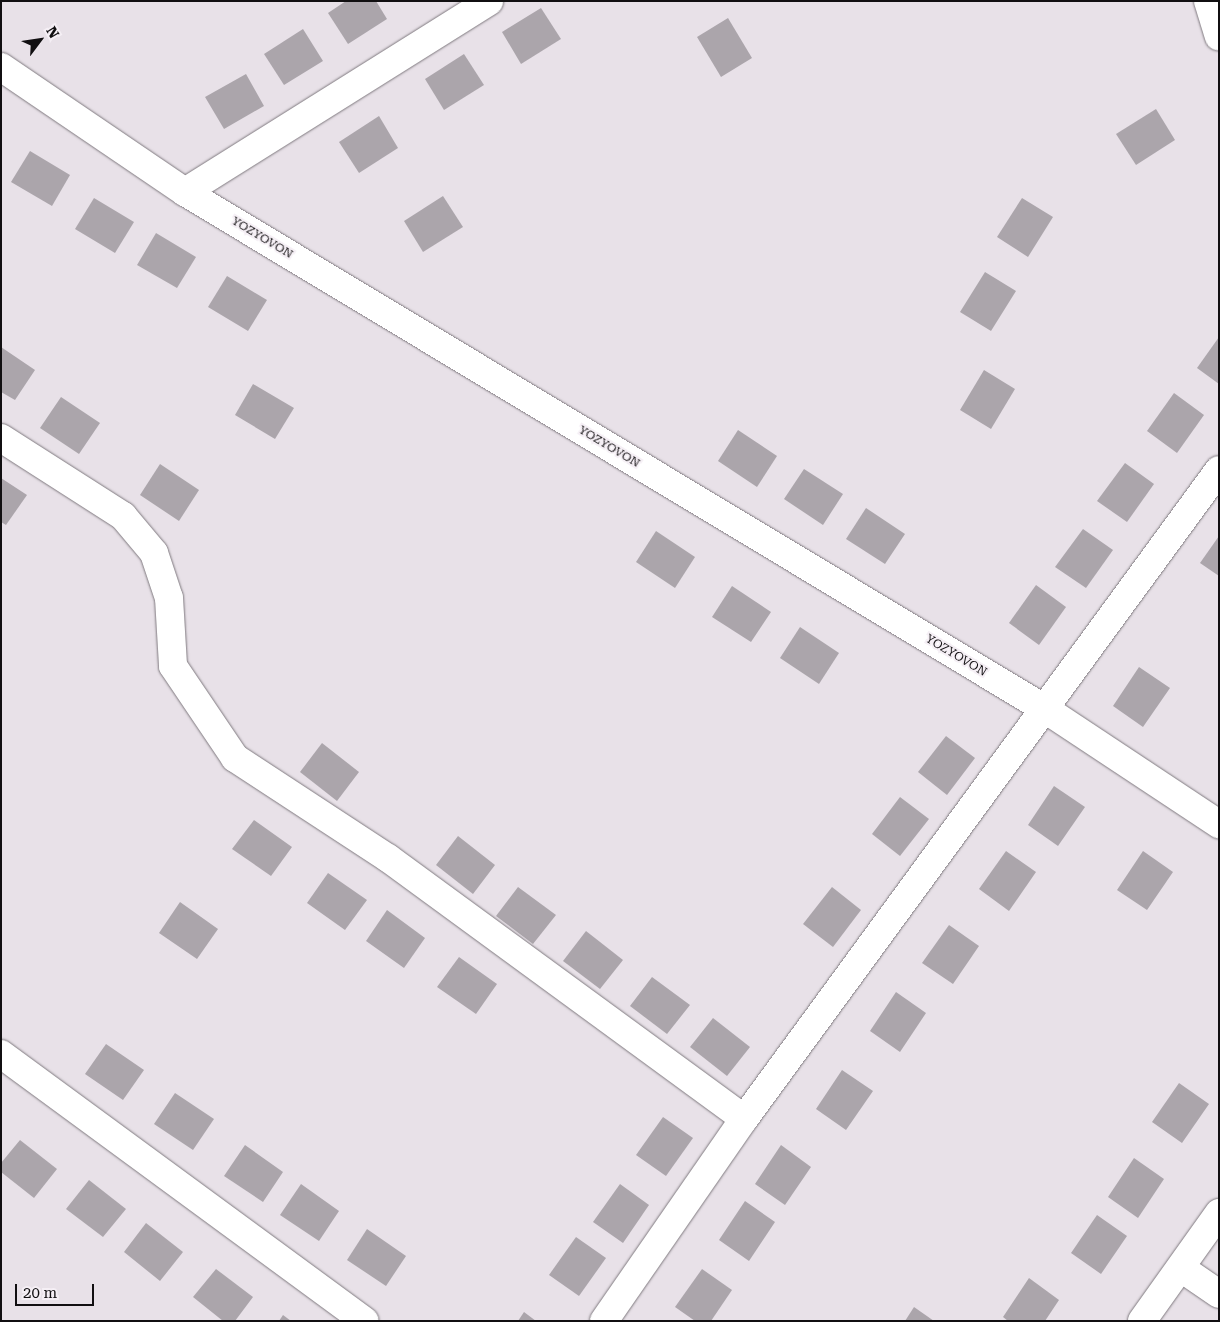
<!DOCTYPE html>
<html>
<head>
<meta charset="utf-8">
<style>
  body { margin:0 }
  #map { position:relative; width:1220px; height:1322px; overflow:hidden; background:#e8e1e8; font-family:"Roboto Serif",serif }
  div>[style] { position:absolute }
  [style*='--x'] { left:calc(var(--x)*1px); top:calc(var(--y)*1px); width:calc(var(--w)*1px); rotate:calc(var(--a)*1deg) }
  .building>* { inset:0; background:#aba5ab }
  .roads { filter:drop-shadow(0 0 1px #7f797f) drop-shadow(0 0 1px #7f797f) }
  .minor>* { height:28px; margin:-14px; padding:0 14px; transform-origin:14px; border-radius:14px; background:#fff }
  span { translate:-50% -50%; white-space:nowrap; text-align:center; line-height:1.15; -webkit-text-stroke:4px #f5eff5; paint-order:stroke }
  .street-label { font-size:12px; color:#110f11 }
  .frame { position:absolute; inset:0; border:2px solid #110f11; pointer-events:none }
  .north { position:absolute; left:15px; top:15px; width:50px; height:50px; -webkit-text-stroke:4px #f5eff5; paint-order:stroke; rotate:59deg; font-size:14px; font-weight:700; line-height:20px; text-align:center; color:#110f11 }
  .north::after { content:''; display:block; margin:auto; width:18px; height:22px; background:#110f11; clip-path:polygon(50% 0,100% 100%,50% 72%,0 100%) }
  .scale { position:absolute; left:15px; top:1284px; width:79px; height:22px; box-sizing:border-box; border:2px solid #110f11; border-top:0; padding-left:6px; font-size:15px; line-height:18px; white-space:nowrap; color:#110f11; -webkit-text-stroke:4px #f5eff5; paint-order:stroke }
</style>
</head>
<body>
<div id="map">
  <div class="building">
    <div style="clip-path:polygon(346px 1px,376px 1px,387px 19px,348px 44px,328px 13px)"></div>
    <div style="clip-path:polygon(541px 8px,561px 39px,521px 64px,502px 32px)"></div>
    <div style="clip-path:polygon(728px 18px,752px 58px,721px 77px,697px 37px)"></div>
    <div style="clip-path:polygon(303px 29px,323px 61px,284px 85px,264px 54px)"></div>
    <div style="clip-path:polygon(464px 54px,484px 85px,444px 110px,425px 79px)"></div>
    <div style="clip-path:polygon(246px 74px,264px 106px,224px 129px,205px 97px)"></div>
    <div style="clip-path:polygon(1156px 109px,1175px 140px,1136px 165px,1116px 134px)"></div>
    <div style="clip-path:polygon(379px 116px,398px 148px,359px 173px,339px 142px)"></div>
    <div style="clip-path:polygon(30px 151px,70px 175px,52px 206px,11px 182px)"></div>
    <div style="clip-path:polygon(443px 196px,463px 227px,423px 252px,404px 221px)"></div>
    <div style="clip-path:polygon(94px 198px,134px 222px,115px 253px,75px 229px)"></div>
    <div style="clip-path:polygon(1022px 198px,1053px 217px,1028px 257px,997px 237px)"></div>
    <div style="clip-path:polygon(156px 233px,196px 257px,177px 288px,137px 265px)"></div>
    <div style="clip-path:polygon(985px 272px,1016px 291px,991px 331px,960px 312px)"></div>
    <div style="clip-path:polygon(227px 276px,267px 300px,248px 331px,208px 307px)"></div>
    <div style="clip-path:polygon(1219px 337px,1219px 384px,1197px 368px)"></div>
    <div style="clip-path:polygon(1px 347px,35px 370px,15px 400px,1px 392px)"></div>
    <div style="clip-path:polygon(984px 370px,1015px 389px,991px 429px,960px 410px)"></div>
    <div style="clip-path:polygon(253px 384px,294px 408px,275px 439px,235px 415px)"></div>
    <div style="clip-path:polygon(1174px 393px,1204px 415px,1177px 453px,1147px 431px)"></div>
    <div style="clip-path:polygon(61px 397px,100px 423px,79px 454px,40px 428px)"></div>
    <div style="clip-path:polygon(738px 430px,777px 456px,757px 487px,718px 461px)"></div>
    <div style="clip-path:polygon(1125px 463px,1154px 484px,1127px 522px,1097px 501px)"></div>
    <div style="clip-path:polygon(160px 464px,199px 490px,179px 521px,140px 495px)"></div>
    <div style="clip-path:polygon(804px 469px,843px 494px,823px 525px,784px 499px)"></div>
    <div style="clip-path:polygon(1px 478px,27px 495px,6px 525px,1px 522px)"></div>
    <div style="clip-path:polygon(866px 508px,905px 534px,885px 564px,846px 539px)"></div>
    <div style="clip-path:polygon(1083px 529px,1113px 550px,1086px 588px,1055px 567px)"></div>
    <div style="clip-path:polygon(656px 531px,695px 557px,675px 588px,636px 562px)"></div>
    <div style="clip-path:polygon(1219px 536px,1219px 576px,1200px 563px)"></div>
    <div style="clip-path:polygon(1036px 585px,1066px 607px,1039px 645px,1009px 623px)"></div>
    <div style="clip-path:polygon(732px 586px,771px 612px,751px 642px,712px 617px)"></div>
    <div style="clip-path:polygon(800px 627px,839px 653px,819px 684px,780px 658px)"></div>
    <div style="clip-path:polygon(1139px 667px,1170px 688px,1143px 727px,1113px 706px)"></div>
    <div style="clip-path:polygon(946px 736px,975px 758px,947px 795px,918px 772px)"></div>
    <div style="clip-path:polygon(322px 743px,359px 772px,337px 801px,300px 772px)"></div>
    <div style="clip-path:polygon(1054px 786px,1085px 807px,1058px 846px,1028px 825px)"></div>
    <div style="clip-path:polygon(900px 797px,929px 819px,900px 856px,872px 834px)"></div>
    <div style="clip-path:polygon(254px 820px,292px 847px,271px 876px,232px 849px)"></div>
    <div style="clip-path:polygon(458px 836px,495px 865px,473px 894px,436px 865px)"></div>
    <div style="clip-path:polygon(1006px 851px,1036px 872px,1009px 911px,979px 889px)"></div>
    <div style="clip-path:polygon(1143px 851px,1173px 872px,1147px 910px,1117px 890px)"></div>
    <div style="clip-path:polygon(328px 873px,367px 900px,345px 930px,307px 903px)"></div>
    <div style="clip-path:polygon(518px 887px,556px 915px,533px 944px,496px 916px)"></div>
    <div style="clip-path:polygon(832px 887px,861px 910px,833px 947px,803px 924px)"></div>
    <div style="clip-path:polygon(180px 902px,218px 929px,197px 959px,159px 933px)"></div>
    <div style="clip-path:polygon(387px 910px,425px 938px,404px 968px,366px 941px)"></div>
    <div style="clip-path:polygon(949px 925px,979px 946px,953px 984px,922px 963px)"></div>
    <div style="clip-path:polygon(586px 931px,623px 960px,600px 989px,563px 961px)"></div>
    <div style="clip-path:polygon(459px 957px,497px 984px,476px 1014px,437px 987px)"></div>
    <div style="clip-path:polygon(652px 977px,690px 1005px,667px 1034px,630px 1006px)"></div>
    <div style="clip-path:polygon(896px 992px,926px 1013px,900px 1052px,870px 1031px)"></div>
    <div style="clip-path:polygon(713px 1018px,750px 1047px,727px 1076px,690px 1047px)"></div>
    <div style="clip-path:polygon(106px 1044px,144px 1070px,123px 1100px,85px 1074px)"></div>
    <div style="clip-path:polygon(842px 1070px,873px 1091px,846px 1130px,816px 1109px)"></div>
    <div style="clip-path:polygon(1179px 1083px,1209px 1104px,1182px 1143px,1152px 1122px)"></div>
    <div style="clip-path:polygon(175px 1093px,214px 1119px,193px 1150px,154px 1124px)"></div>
    <div style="clip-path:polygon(663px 1117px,693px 1138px,666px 1176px,636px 1155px)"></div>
    <div style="clip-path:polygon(20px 1140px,57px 1169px,34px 1198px,1px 1172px,1px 1163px)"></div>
    <div style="clip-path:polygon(245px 1145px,283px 1172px,263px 1202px,224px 1176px)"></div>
    <div style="clip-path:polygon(781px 1145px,811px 1167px,785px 1205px,755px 1184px)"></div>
    <div style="clip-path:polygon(1134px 1158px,1164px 1179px,1138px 1218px,1108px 1197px)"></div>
    <div style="clip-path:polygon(89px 1180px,126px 1209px,103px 1237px,66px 1209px)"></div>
    <div style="clip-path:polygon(301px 1184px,339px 1211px,319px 1241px,280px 1215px)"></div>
    <div style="clip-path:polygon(620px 1184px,649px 1205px,623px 1243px,593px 1222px)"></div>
    <div style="clip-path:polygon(745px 1201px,775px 1222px,749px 1261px,719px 1240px)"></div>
    <div style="clip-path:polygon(1097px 1215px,1127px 1236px,1101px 1274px,1071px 1253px)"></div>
    <div style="clip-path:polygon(146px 1223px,183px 1252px,160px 1281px,124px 1252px)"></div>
    <div style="clip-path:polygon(367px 1229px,406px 1256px,386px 1286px,347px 1260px)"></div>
    <div style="clip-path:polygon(576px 1237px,606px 1258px,579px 1296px,549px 1275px)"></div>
    <div style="clip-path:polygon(216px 1269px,253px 1297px,235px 1321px,223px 1321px,193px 1297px)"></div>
    <div style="clip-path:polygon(702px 1269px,732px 1290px,711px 1321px,695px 1321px,675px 1307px)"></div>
    <div style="clip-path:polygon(1029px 1278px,1059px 1300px,1045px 1321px,1008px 1321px,1003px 1317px)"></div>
    <div style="clip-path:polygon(914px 1307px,934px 1321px,905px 1321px)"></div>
    <div style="clip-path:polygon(524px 1312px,536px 1321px,518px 1321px)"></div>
    <div style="clip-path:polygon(283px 1315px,291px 1321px,279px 1321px)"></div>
  </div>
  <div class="roads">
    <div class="minor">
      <div style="--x:1208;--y:1;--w:37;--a:73"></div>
      <div style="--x:1;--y:67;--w:222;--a:34.2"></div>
      <div style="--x:185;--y:192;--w:1003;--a:31.01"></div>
      <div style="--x:1045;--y:709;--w:209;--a:33.5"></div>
      <div style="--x:185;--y:192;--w:359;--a:-32.1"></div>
      <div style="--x:1;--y:438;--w:145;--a:32.6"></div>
      <div style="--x:123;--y:516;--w:48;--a:50"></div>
      <div style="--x:154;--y:553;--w:47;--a:71.6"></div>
      <div style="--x:169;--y:598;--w:68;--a:86.6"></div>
      <div style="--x:173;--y:666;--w:111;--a:56"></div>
      <div style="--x:235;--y:758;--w:183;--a:33.2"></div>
      <div style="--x:388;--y:858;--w:441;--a:36.2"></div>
      <div style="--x:1;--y:1054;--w:451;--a:36.3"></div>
      <div style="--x:1181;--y:1268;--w:46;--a:34.4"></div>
      <div style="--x:604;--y:1321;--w:246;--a:-55.3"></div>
      <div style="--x:744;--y:1119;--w:804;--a:-53.8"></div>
      <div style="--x:1142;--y:1321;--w:133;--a:-54.5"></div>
    </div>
  </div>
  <div class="street-label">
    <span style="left:262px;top:238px;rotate:31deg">YOZYOVON</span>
    <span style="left:609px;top:447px;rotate:31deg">YOZYOVON</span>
    <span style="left:956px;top:656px;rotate:31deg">YOZYOVON</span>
  </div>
  <div class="frame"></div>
  <div class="north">N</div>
  <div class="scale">20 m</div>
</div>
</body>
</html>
